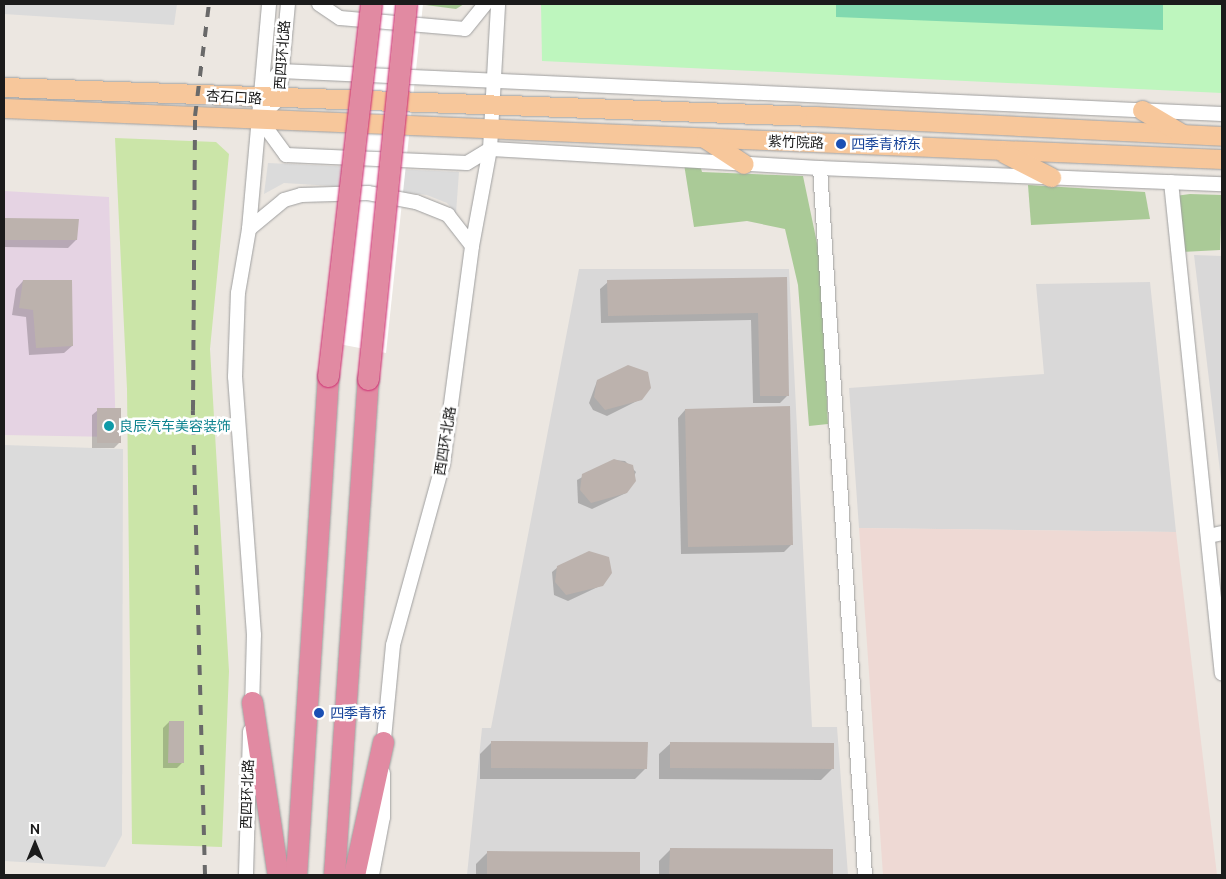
<!DOCTYPE html>
<html>
<head>
<meta charset="utf-8">
<style>
  body { margin:0 }
  #map { position:relative; width:1226px; height:879px; overflow:hidden; background:#ece7e1; font-family:Ubuntu,"Noto Sans SC",sans-serif }
  div>[style] { position:absolute }
  [style*='--x'] { left:calc(var(--x)*1px); top:calc(var(--y)*1px); width:calc(var(--w)*1px); rotate:calc(var(--a)*1deg) }
  .residential>* { inset:0; background:#d9d8d8 }
  .industrial>* { inset:0; background:#e5d3e3 }
  .military>* { inset:0; background:#eed9d4 }
  .grass>* { inset:0; background:#cbe5a8 }
  .forest>* { inset:0; background:#aaca97 }
  .park>* { inset:0; background:#bef6be }
  .pitch>* { inset:0; background:#81d9af }
  .parking>* { inset:0; background:#dbdbdb }
  .pier>* { inset:0; background:#fff }
  .shadow>* { inset:0; background:#0003 }
  .building>* { inset:0; background:#bcb2ad }
  .roads { filter:drop-shadow(0 0 1px #9f9f9f) drop-shadow(0 0 1px #9f9f9f) }
  .minor>* { height:14px; margin:-7px; padding:0 7px; transform-origin:7px; border-radius:7px; background:#fff }
  .major>* { height:19px; margin:-9.5px; padding:0 9.5px; transform-origin:9.5px; border-radius:9.5px; background:#f7c79b }
  .highway>* { height:21px; margin:-10.5px; padding:0 10.5px; transform-origin:10.5px; border-radius:10.5px; background:#e18aa2 }
  .rail>* { height:4px; margin-top:-2px; transform-origin:0; background:repeating-linear-gradient(90deg,#696969 0 10px,transparent 0 20px) }
  .bridges { filter:drop-shadow(0 0 1px #cd2b71) drop-shadow(0 0 1px #cd2b71) }
  .highway-bridge>* { height:21px; margin:-10.5px; padding:0 10.5px; transform-origin:10.5px; border-radius:10.5px; background:#e18aa2 }
  .dots>* { width:14px; height:14px; translate:-50% -50%; box-sizing:border-box; border:2px solid #fff; border-radius:50% }
  span { translate:-50% -50%; white-space:nowrap; text-align:center; line-height:1.15; -webkit-text-stroke:5px #fff; paint-order:stroke }
  .street-label { font-size:14px; color:#1b1b1b }
  .transit-label { font-size:14px; color:#164399 }
  .left { translate:0 -50%; text-align:left }
  .culture-label { font-size:14px; color:#0d838f }
  .frame { position:absolute; inset:0; border:5px solid #1b1b1b; pointer-events:none }
  .north { position:absolute; left:10px; top:819px; width:50px; height:50px; -webkit-text-stroke:4px #fff; paint-order:stroke; rotate:0deg; font-size:14px; font-weight:700; line-height:20px; text-align:center; color:#1b1b1b }
  .north::after { content:''; display:block; margin:auto; width:18px; height:22px; background:#1b1b1b; clip-path:polygon(50% 0,100% 100%,50% 72%,0 100%) }
</style>
</head>
<body>
<div id="map">
  <div class="residential">
    <div style="clip-path:polygon(1194px 255px,1222px 256px,1222px 488px)"></div>
    <div style="clip-path:polygon(579px 269px,789px 269px,812px 727px,837px 727px,848px 875px,467px 875px,482px 728px,491px 728px)"></div>
    <div style="clip-path:polygon(1150px 282px,1176px 532px,859px 528px,849px 388px,1044px 374px,1036px 284px)"></div>
  </div>
  <div class="industrial">
    <div style="clip-path:polygon(4px 191px,109px 197px,116px 437px,4px 435px)"></div>
  </div>
  <div class="military">
    <div style="clip-path:polygon(859px 528px,1176px 532px,1217px 875px,883px 875px)"></div>
  </div>
  <div class="grass">
    <div style="clip-path:polygon(115px 138px,216px 142px,229px 154px,210px 349px,229px 671px,222px 847px,132px 844px,127px 389px)"></div>
  </div>
  <div class="forest">
    <div style="clip-path:polygon(418px 4px,464px 4px,456px 9px)"></div>
    <div style="clip-path:polygon(684px 164px,700px 165px,702px 172px,803px 176px,821px 262px,828px 424px,809px 426px,798px 285px,785px 229px,747px 221px,694px 227px)"></div>
    <div style="clip-path:polygon(1028px 185px,1145px 192px,1150px 219px,1031px 225px)"></div>
    <div style="clip-path:polygon(1190px 194px,1222px 195px,1220px 250px,1182px 252px,1175px 196px)"></div>
  </div>
  <div class="park">
    <div style="clip-path:polygon(541px 4px,1222px 4px,1222px 93px,542px 61px)"></div>
  </div>
  <div class="pitch">
    <div style="clip-path:polygon(836px 4px,1163px 4px,1163px 30px,836px 17px)"></div>
  </div>
  <div class="parking">
    <div style="clip-path:polygon(4px 4px,177px 4px,174px 25px,4px 14px)"></div>
    <div style="clip-path:polygon(268px 163px,459px 172px,456px 213px,447px 203px,427px 195px,366px 188px,284px 183px,264px 194px)"></div>
    <div style="clip-path:polygon(4px 445px,123px 449px,122px 835px,105px 867px,4px 861px)"></div>
  </div>
  <div class="pier">
    <div style="clip-path:polygon(361px 4px,423px 4px,386px 353px,323px 341px)"></div>
  </div>
  <div class="shadow">
    <div style="clip-path:polygon(4px 219px,78px 220px,76px 240px,68px 248px,4px 247px)"></div>
    <div style="clip-path:polygon(786px 278px,788px 395px,780px 403px,753px 403px,751px 320px,601px 323px,600px 289px,608px 282px)"></div>
    <div style="clip-path:polygon(23px 281px,72px 346px,64px 353px,29px 355px,26px 317px,12px 315px,16px 289px)"></div>
    <div style="clip-path:polygon(597px 381px,641px 399px,607px 416px,593px 410px,589px 403px)"></div>
    <div style="clip-path:polygon(98px 410px,120px 442px,114px 448px,92px 448px,92px 415px)"></div>
    <div style="clip-path:polygon(685px 410px,792px 544px,784px 552px,681px 554px,678px 418px)"></div>
    <div style="clip-path:polygon(614px 460px,625px 461px,636px 472px,626px 493px,592px 509px,578px 503px,577px 480px)"></div>
    <div style="clip-path:polygon(558px 567px,602px 585px,568px 601px,554px 595px,552px 572px)"></div>
    <div style="clip-path:polygon(169px 722px,182px 763px,177px 768px,163px 768px,163px 728px)"></div>
    <div style="clip-path:polygon(492px 742px,646px 768px,635px 779px,480px 779px,480px 754px)"></div>
    <div style="clip-path:polygon(671px 743px,832px 769px,821px 780px,659px 779px,659px 754px)"></div>
    <div style="clip-path:polygon(670px 850px,832px 851px,832px 875px,659px 875px,659px 861px)"></div>
    <div style="clip-path:polygon(487px 853px,638px 853px,638px 875px,476px 875px,476px 864px)"></div>
  </div>
  <div class="building">
    <div style="clip-path:polygon(4px 218px,79px 219px,77px 240px,4px 240px)"></div>
    <div style="clip-path:polygon(787px 277px,789px 396px,760px 396px,758px 313px,608px 316px,607px 280px)"></div>
    <div style="clip-path:polygon(23px 280px,72px 280px,73px 346px,36px 348px,33px 310px,19px 308px)"></div>
    <div style="clip-path:polygon(628px 365px,648px 372px,651px 388px,642px 400px,605px 410px,594px 397px,597px 380px)"></div>
    <div style="clip-path:polygon(790px 406px,793px 545px,688px 547px,685px 409px)"></div>
    <div style="clip-path:polygon(97px 408px,121px 408px,121px 443px,97px 443px)"></div>
    <div style="clip-path:polygon(614px 459px,633px 465px,636px 481px,627px 493px,591px 503px,580px 490px,582px 474px)"></div>
    <div style="clip-path:polygon(589px 551px,609px 557px,612px 573px,603px 586px,566px 595px,555px 582px,557px 566px)"></div>
    <div style="clip-path:polygon(169px 721px,184px 721px,184px 763px,168px 763px)"></div>
    <div style="clip-path:polygon(491px 741px,648px 742px,647px 769px,491px 768px)"></div>
    <div style="clip-path:polygon(670px 742px,834px 743px,834px 769px,670px 768px)"></div>
    <div style="clip-path:polygon(670px 848px,833px 849px,833px 875px,669px 875px)"></div>
    <div style="clip-path:polygon(487px 851px,640px 852px,640px 875px,487px 875px)"></div>
  </div>
  <div class="roads">
    <div class="minor">
      <div style="--x:319;--y:4;--w:25;--a:34"></div>
      <div style="--x:340;--y:18;--w:125;--a:5"></div>
      <div style="--x:465;--y:29;--w:32;--a:-51"></div>
      <div style="--x:258;--y:99;--w:36;--a:-52"></div>
      <div style="--x:280;--y:71;--w:943;--a:2.61"></div>
      <div style="--x:259;--y:118;--w:46;--a:53.9"></div>
      <div style="--x:286;--y:155;--w:181;--a:2.5"></div>
      <div style="--x:467;--y:163;--w:27;--a:-31"></div>
      <div style="--x:490;--y:149;--w:331;--a:3.3"></div>
      <div style="--x:820;--y:168;--w:402;--a:2.3"></div>
      <div style="--x:259;--y:118;--w:28;--a:-44"></div>
      <div style="--x:279;--y:99;--w:95;--a:-84.6"></div>
      <div style="--x:820;--y:168;--w:708;--a:86.36"></div>
      <div style="--x:1171;--y:182;--w:494;--a:84.1"></div>
      <div style="--x:249;--y:229;--w:45;--a:-39.6"></div>
      <div style="--x:284;--y:200;--w:18;--a:-16"></div>
      <div style="--x:301;--y:195;--w:67;--a:-1.7"></div>
      <div style="--x:368;--y:193;--w:49;--a:10.6"></div>
      <div style="--x:416;--y:202;--w:35;--a:22"></div>
      <div style="--x:448;--y:215;--w:39;--a:52"></div>
      <div style="--x:1209;--y:536;--w:13;--a:-13"></div>
      <div style="--x:252;--y:710;--w:75;--a:-88.5"></div>
      <div style="--x:254;--y:635;--w:259;--a:-94.2"></div>
      <div style="--x:235;--y:377;--w:84;--a:-88"></div>
      <div style="--x:238;--y:293;--w:65;--a:-80.2"></div>
      <div style="--x:249;--y:229;--w:226;--a:-84.9"></div>
      <div style="--x:383;--y:749;--w:104;--a:-84.5"></div>
      <div style="--x:393;--y:645;--w:188;--a:-74.6"></div>
      <div style="--x:443;--y:464;--w:220;--a:-82.4"></div>
      <div style="--x:472;--y:246;--w:99;--a:-79.5"></div>
      <div style="--x:490;--y:149;--w:145;--a:-86.8"></div>
      <div style="--x:246;--y:875;--w:144;--a:-88.4"></div>
      <div style="--x:372;--y:875;--w:59;--a:-79.3"></div>
      <div style="--x:383;--y:817;--w:44;--a:-90"></div>
    </div>
    <div class="major">
      <div style="--x:4;--y:87;--w:812;--a:2.05"></div>
      <div style="--x:815;--y:116;--w:407;--a:2.8"></div>
      <div style="--x:4;--y:108;--w:1219;--a:2.4"></div>
      <div style="--x:1142;--y:110;--w:45;--a:30.5"></div>
      <div style="--x:706;--y:139;--w:45;--a:33.3"></div>
      <div style="--x:1004;--y:153;--w:53;--a:27.1"></div>
    </div>
    <div class="highway">
      <div style="--x:252;--y:702;--w:175;--a:81.5"></div>
      <div style="--x:296;--y:875;--w:500;--a:-86.33"></div>
      <div style="--x:334;--y:875;--w:497;--a:-86.1"></div>
      <div style="--x:354;--y:875;--w:136;--a:-77.7"></div>
    </div>
  </div>
  <div class="rail">
    <div style="--x:205;--y:875;--w:465;--a:-91.5"></div>
    <div style="--x:193;--y:410;--w:294;--a:-89.6"></div>
    <div style="--x:195;--y:116;--w:113;--a:-82.9"></div>
  </div>
  <div class="bridges">
    <div class="highway-bridge">
      <div style="--x:328;--y:376;--w:374;--a:-83.4"></div>
      <div style="--x:368;--y:379;--w:377;--a:-84.2"></div>
    </div>
  </div>
  <div class="dots">
    <div style="left:841px;top:144px;background:#1a4fb4"></div>
    <div style="left:109px;top:426px;background:#0f9aa8"></div>
    <div style="left:319px;top:713px;background:#1a4fb4"></div>
  </div>
  <div class="street-label">
    <span style="left:282px;top:55px;rotate:-86deg">西四环北路</span>
    <span style="left:234px;top:97px;rotate:3deg">杏石口路</span>
    <span style="left:796px;top:142px;rotate:2deg">紫竹院路</span>
    <span style="left:445px;top:441px;rotate:-81deg">西四环北路</span>
    <span style="left:247px;top:794px;rotate:-88deg">西四环北路</span>
  </div>
  <div class="transit-label">
    <span class="left" style="left:851px;top:144px">四季青桥东</span>
    <span class="left" style="left:330px;top:713px">四季青桥</span>
  </div>
  <div class="culture-label">
    <span class="left" style="left:119px;top:426px">良辰汽车美容装饰</span>
  </div>
  <div class="frame"></div>
  <div class="north">N</div>
</div>
</body>
</html>
